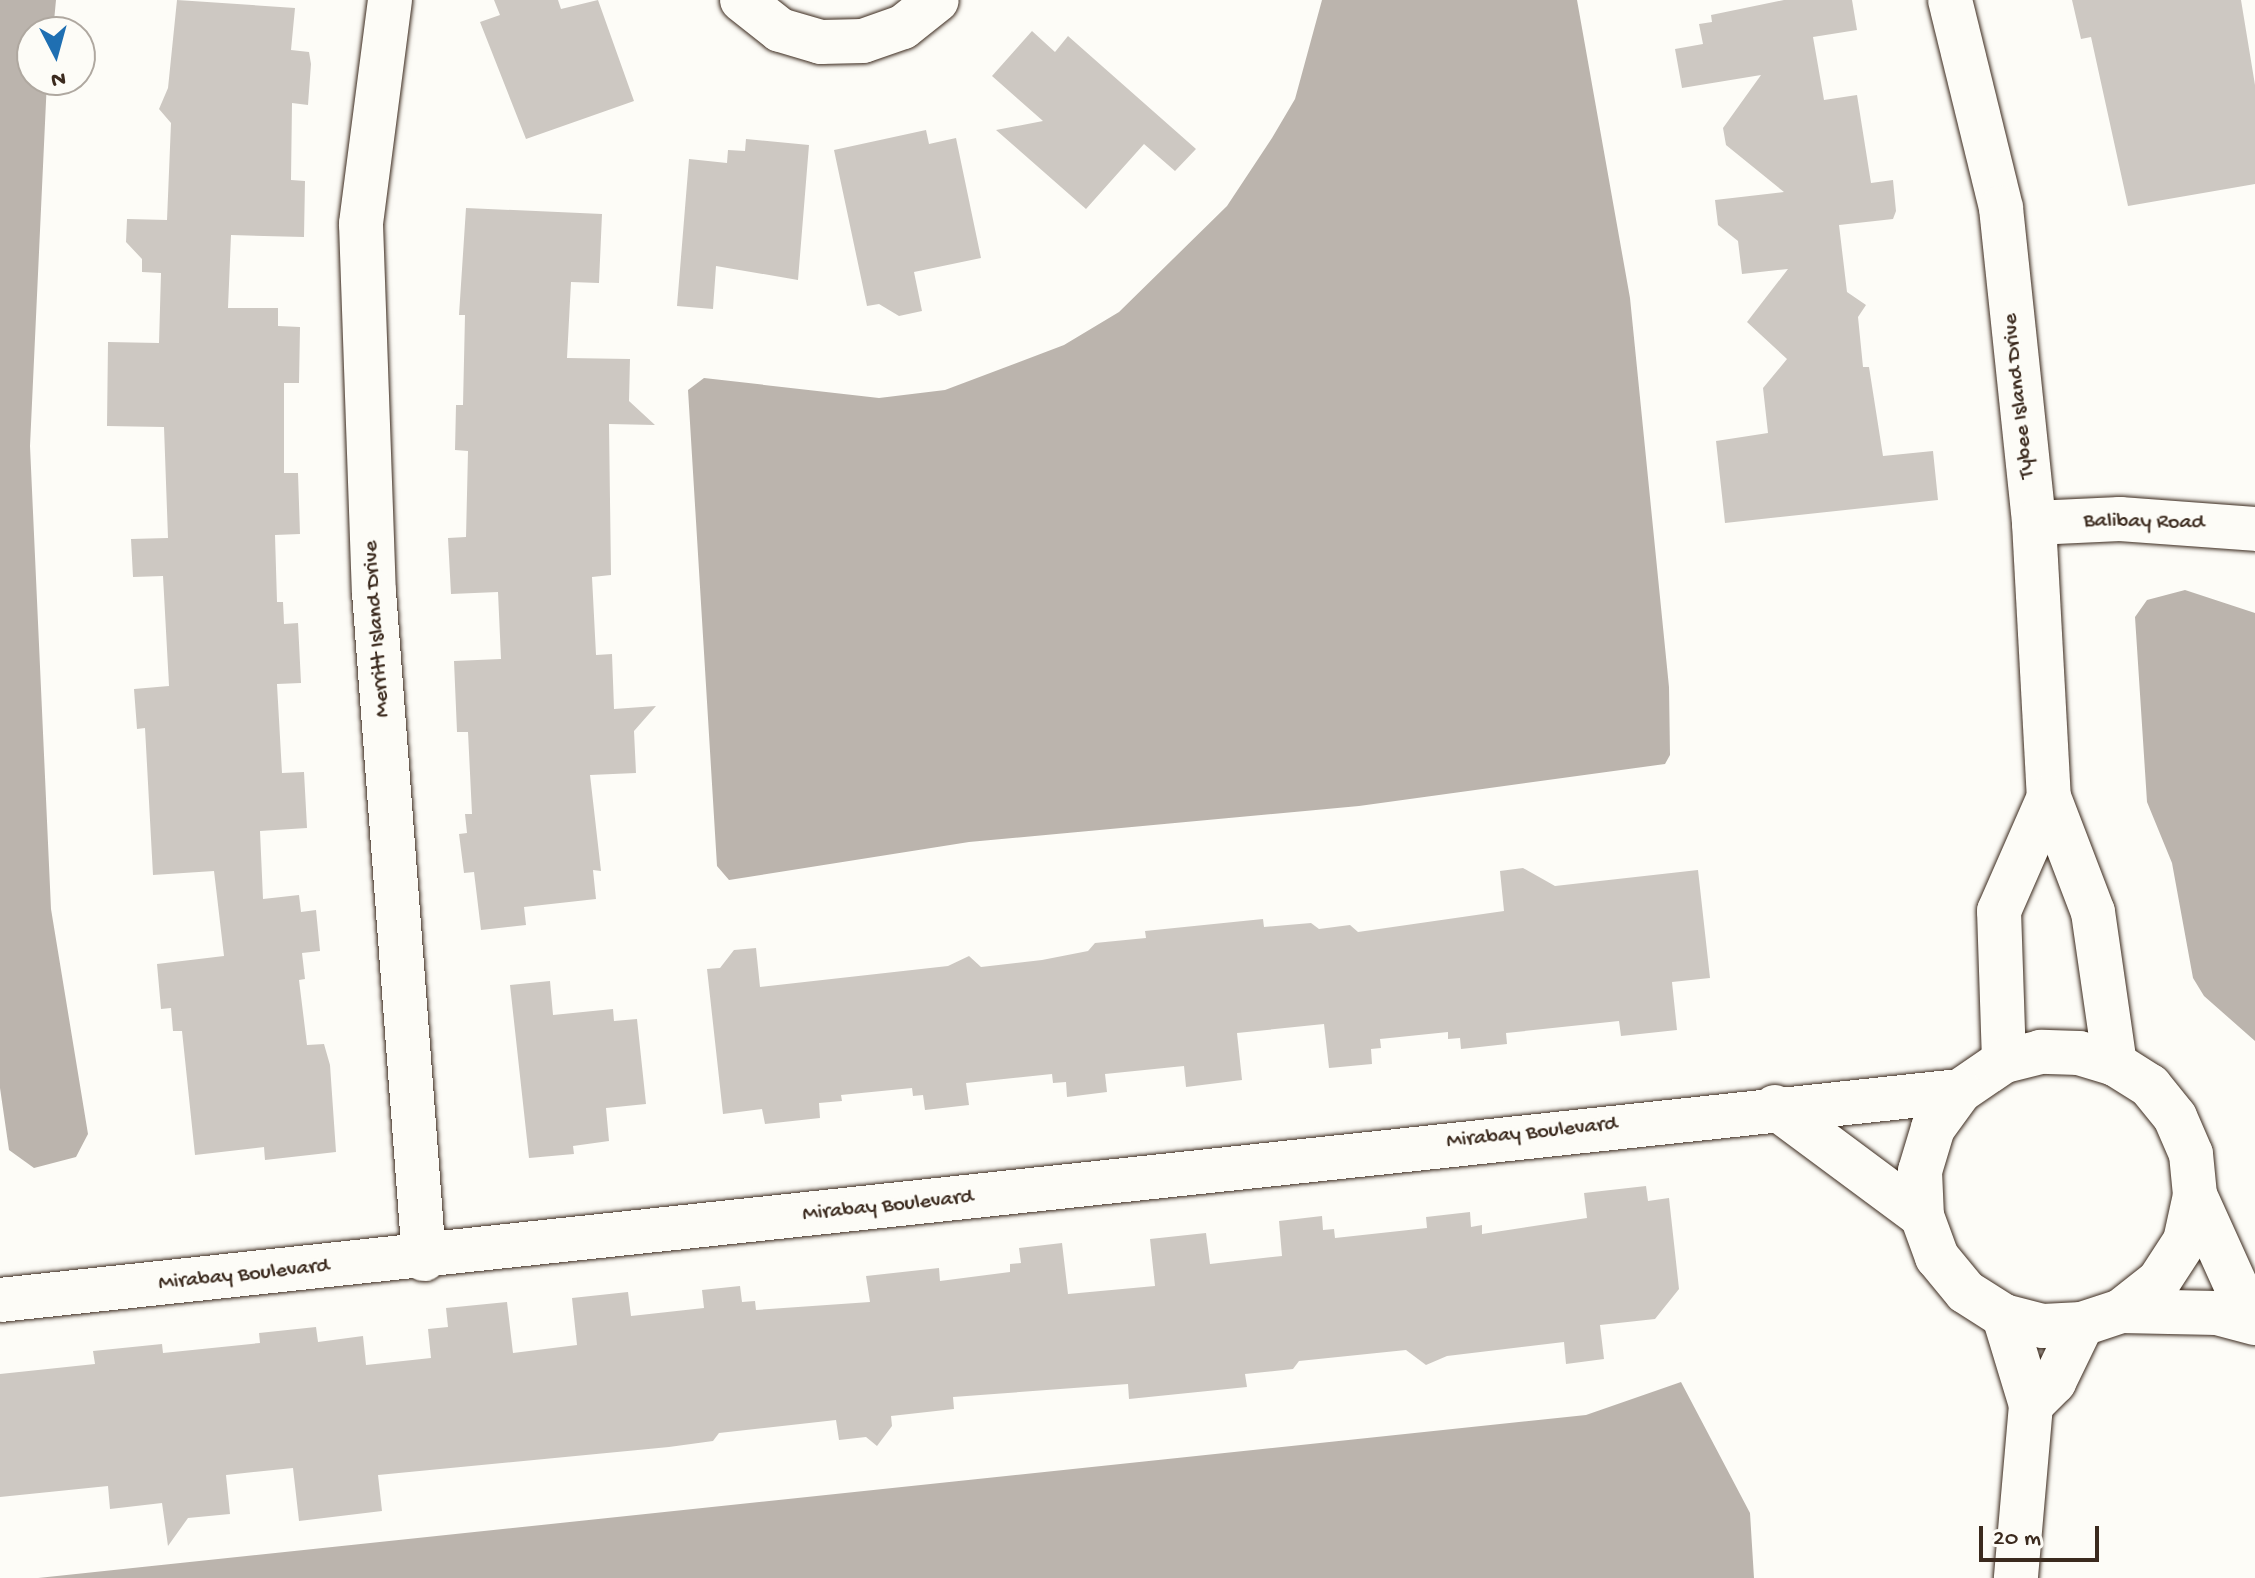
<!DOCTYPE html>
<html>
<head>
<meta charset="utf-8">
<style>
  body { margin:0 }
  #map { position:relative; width:2255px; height:1578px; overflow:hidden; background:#fdfcf7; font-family:"Gochi Hand",sans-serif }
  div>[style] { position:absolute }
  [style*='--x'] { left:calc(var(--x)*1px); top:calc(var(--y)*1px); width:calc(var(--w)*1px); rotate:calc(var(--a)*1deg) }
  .water>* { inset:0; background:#bbb4ad }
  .building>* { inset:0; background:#cdc8c2 }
  .roads { filter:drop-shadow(0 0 2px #3b2a1e) drop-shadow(0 0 2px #3b2a1e) }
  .minor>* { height:44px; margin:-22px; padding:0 22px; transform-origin:22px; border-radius:22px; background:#fdfcf7 }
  span { translate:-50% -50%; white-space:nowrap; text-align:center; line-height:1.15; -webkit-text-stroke:6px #fdfcf7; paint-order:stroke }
  .street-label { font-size:22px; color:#3b2a1e }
  .north { position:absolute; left:16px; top:16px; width:80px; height:80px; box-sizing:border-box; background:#fdfcf7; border:2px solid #afa8a0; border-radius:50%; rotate:174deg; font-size:22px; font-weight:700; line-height:32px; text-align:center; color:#3b2a1e }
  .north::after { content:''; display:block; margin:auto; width:28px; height:36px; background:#1f6fb2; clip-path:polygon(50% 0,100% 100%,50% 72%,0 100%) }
  .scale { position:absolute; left:1979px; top:1526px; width:120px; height:36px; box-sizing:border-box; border:4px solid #3b2a1e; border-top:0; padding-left:10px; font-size:24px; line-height:28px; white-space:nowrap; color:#3b2a1e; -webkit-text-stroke:6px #fdfcf7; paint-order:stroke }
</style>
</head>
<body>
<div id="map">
  <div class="water">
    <div style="clip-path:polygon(0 0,56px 0,53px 32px,32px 32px,32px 80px,47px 80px,30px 446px,51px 909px,88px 1134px,76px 1157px,34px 1168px,9px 1150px,0 1088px)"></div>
    <div style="clip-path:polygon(1322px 0,1577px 0,1630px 298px,1669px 687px,1670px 755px,1665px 764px,1359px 806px,969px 842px,729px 880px,717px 866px,688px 390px,704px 378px,879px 398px,945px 390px,1064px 345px,1119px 312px,1227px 206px,1272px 138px,1295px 99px)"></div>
    <div style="clip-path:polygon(2185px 590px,2255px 613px,2255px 1041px,2204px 996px,2193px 978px,2172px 863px,2147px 802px,2135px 617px,2147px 600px)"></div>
    <div style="clip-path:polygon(1681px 1382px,1750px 1513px,1754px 1578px,38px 1578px,1586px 1415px)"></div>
  </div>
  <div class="building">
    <div style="clip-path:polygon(177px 0,295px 8px,291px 50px,309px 52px,311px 64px,308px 105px,292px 103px,291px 180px,305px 181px,304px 237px,231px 235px,228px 308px,278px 308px,278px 326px,300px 327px,299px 383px,284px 383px,284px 473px,298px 473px,300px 534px,275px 535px,277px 602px,283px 602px,284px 624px,298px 623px,301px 683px,277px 684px,282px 773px,304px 772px,307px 828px,260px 831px,263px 899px,299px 895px,301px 912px,316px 910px,320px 951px,302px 953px,305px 979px,299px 980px,307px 1045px,324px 1044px,330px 1065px,336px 1152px,265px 1160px,264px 1147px,195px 1155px,182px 1031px,173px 1031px,171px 1008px,161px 1009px,157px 964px,224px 956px,214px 871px,153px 875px,145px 728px,137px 729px,134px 689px,169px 686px,163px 576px,133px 577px,131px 539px,168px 538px,164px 427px,107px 426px,108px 342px,159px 343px,161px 273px,142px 272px,142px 259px,126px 242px,127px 219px,167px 220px,171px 123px,159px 109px,168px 88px)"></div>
    <div style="clip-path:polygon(494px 0,558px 0,561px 9px,598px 0,634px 101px,526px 139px,480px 22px,500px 15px)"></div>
    <div style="clip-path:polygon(1784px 0,1852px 0,1857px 30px,1813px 37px,1824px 100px,1857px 95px,1871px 183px,1893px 180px,1896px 211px,1893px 219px,1839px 225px,1847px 292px,1866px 305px,1858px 317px,1863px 367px,1869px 367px,1883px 456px,1933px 451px,1938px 500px,1725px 523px,1716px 441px,1768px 433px,1763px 388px,1787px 359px,1747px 322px,1788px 269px,1742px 274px,1738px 241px,1718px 225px,1715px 200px,1784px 192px,1726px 145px,1723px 128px,1761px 75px,1682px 88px,1675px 49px,1703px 44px,1699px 24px,1712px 22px,1711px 15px)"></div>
    <div style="clip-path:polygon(2072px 0,2241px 0,2255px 85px,2255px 184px,2128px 206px,2091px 37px,2081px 39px)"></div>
    <div style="clip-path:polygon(1032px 31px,1055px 52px,1068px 36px,1196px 149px,1175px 171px,1144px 144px,1086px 209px,996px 130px,1043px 121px,992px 76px)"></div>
    <div style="clip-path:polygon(926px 130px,929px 144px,956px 138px,981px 258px,914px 272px,922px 311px,899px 316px,879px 304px,867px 306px,834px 150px)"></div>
    <div style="clip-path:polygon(746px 139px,809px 145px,798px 280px,716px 266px,713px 309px,677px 306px,689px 159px,727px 163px,728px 150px,745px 151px)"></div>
    <div style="clip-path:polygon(466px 208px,602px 214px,599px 283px,571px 282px,567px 358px,630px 359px,629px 401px,655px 425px,609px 424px,611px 575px,592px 577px,596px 655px,612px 654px,614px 709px,656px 706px,634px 731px,636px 773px,590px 775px,601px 871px,593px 870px,596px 899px,524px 907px,526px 925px,481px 930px,474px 872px,464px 873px,459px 834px,467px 833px,465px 814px,472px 814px,468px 732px,457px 732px,454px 661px,501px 659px,498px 592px,451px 594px,448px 538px,466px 537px,468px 451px,455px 450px,456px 405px,463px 405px,465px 315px,459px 315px)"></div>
    <div style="clip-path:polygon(1523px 868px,1555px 886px,1698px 870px,1710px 978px,1672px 982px,1677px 1030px,1621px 1036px,1619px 1021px,1506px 1033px,1507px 1044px,1461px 1049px,1460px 1038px,1448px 1039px,1448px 1032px,1380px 1039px,1381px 1048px,1371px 1049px,1372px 1064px,1329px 1068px,1324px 1024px,1237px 1033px,1242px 1080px,1186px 1087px,1184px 1066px,1105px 1074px,1107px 1092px,1067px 1097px,1066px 1082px,1053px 1083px,1052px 1074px,966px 1083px,969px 1105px,925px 1110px,923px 1095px,913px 1096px,912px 1088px,841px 1095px,842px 1101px,819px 1103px,820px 1118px,765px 1124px,762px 1109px,723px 1114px,707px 969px,720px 968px,734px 950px,756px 948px,760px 987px,948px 966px,969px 956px,981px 967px,1042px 960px,1088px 951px,1095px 943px,1146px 938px,1145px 931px,1263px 919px,1264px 927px,1311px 923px,1319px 929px,1350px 925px,1358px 932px,1504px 911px,1500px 871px)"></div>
    <div style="clip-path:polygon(550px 981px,553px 1015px,613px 1009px,614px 1021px,637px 1019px,646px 1104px,606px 1108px,609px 1141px,573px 1146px,574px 1154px,529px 1158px,510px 985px)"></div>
    <div style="clip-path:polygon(1646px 1186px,1648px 1201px,1669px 1198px,1679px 1289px,1655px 1319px,1600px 1325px,1604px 1359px,1566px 1364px,1564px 1342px,1447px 1356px,1426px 1365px,1406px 1350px,1299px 1361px,1293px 1369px,1245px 1374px,1247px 1387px,1129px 1399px,1128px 1384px,953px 1397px,954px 1409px,891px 1416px,892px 1426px,877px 1446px,866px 1437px,839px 1440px,836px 1420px,719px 1433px,713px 1441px,669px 1447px,378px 1475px,382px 1511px,299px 1521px,293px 1468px,226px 1475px,230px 1514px,188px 1518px,168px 1546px,162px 1503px,110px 1509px,108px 1486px,0 1497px,0 1374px,95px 1364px,93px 1351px,162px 1344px,163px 1353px,260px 1343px,259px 1333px,316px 1327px,318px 1342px,363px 1336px,366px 1365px,431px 1358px,428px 1329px,448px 1327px,446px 1308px,507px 1302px,513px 1353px,577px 1345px,572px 1298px,628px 1292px,631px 1316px,704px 1308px,702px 1290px,740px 1286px,742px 1302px,755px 1301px,756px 1310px,870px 1302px,866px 1276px,939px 1268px,940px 1281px,1010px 1272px,1010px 1264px,1021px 1263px,1019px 1248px,1062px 1243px,1068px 1294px,1155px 1286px,1150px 1239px,1206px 1233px,1210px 1264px,1282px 1256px,1279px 1221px,1322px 1216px,1323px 1230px,1334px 1229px,1335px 1238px,1427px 1228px,1426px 1217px,1470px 1212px,1471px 1227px,1482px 1225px,1482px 1234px,1587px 1218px,1584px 1193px)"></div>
  </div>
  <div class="roads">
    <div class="minor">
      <div style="--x:390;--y:0;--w:226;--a:97.4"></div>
      <div style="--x:361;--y:224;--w:368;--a:88"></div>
      <div style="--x:374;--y:592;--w:669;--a:85.71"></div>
      <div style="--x:742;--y:0;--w:48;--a:38.3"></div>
      <div style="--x:780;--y:30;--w:43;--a:16.3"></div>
      <div style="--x:821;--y:42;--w:42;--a:-1.4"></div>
      <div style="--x:863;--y:41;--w:42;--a:-19.3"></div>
      <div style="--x:903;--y:27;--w:43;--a:-38.5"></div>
      <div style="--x:1950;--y:0;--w:214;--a:76.2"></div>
      <div style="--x:2001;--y:208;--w:317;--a:84"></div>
      <div style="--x:2034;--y:523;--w:274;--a:86.9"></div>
      <div style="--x:2049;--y:797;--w:123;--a:69.1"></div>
      <div style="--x:2093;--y:912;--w:154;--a:81.8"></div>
      <div style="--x:2034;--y:523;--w:86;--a:-2.7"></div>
      <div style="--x:2120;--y:519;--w:135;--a:4.2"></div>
      <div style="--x:2004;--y:1061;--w:150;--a:-91.9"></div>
      <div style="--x:1999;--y:911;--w:124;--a:-66.3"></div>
      <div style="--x:1775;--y:1107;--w:183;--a:36.6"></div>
      <div style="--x:1922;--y:1216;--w:44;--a:69.9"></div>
      <div style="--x:1937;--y:1257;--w:45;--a:50.4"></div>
      <div style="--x:1966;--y:1292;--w:45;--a:32.3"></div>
      <div style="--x:2004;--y:1316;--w:40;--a:14.4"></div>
      <div style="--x:2043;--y:1326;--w:39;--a:-3"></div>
      <div style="--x:2082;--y:1324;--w:41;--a:-18.4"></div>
      <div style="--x:2121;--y:1311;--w:48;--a:-38.3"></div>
      <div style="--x:2159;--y:1281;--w:48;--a:-57"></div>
      <div style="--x:2185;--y:1241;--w:47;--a:-77.7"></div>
      <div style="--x:2195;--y:1195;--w:41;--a:-95.6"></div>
      <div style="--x:2191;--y:1154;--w:40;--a:-113.4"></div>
      <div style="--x:2175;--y:1117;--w:40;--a:-129"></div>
      <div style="--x:2150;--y:1086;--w:41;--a:-147.8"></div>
      <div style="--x:2115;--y:1064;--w:38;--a:-163"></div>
      <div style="--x:2079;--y:1053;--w:38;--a:-178"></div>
      <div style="--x:2041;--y:1052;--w:38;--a:166"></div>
      <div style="--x:2004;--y:1061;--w:53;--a:145.7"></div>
      <div style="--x:1960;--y:1091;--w:46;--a:126.1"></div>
      <div style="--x:1933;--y:1128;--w:45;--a:106.8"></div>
      <div style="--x:1920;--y:1171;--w:45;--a:87.5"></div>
      <div style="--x:2195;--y:1195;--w:138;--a:65.7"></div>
      <div style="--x:0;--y:1300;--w:1971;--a:-6.09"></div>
      <div style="--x:2121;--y:1311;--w:96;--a:1.2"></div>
      <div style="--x:2217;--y:1313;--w:39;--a:15"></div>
      <div style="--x:2004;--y:1316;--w:93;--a:73.1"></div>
      <div style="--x:2031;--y:1405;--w:174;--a:95"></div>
      <div style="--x:2031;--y:1405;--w:33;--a:-45"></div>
      <div style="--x:2054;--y:1382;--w:64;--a:-64.2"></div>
    </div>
  </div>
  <div class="street-label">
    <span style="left:2020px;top:396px;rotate:-96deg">Tybee Island Drive</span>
    <span style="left:2144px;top:523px;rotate:1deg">Balibay Road</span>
    <span style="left:378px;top:629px;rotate:-94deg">Merritt Island Drive</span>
    <span style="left:1532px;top:1134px;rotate:-6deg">Mirabay Boulevard</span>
    <span style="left:888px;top:1207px;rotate:-6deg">Mirabay Boulevard</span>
    <span style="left:244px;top:1276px;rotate:-6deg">Mirabay Boulevard</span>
  </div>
  <div class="north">N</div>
  <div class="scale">20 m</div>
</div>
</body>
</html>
